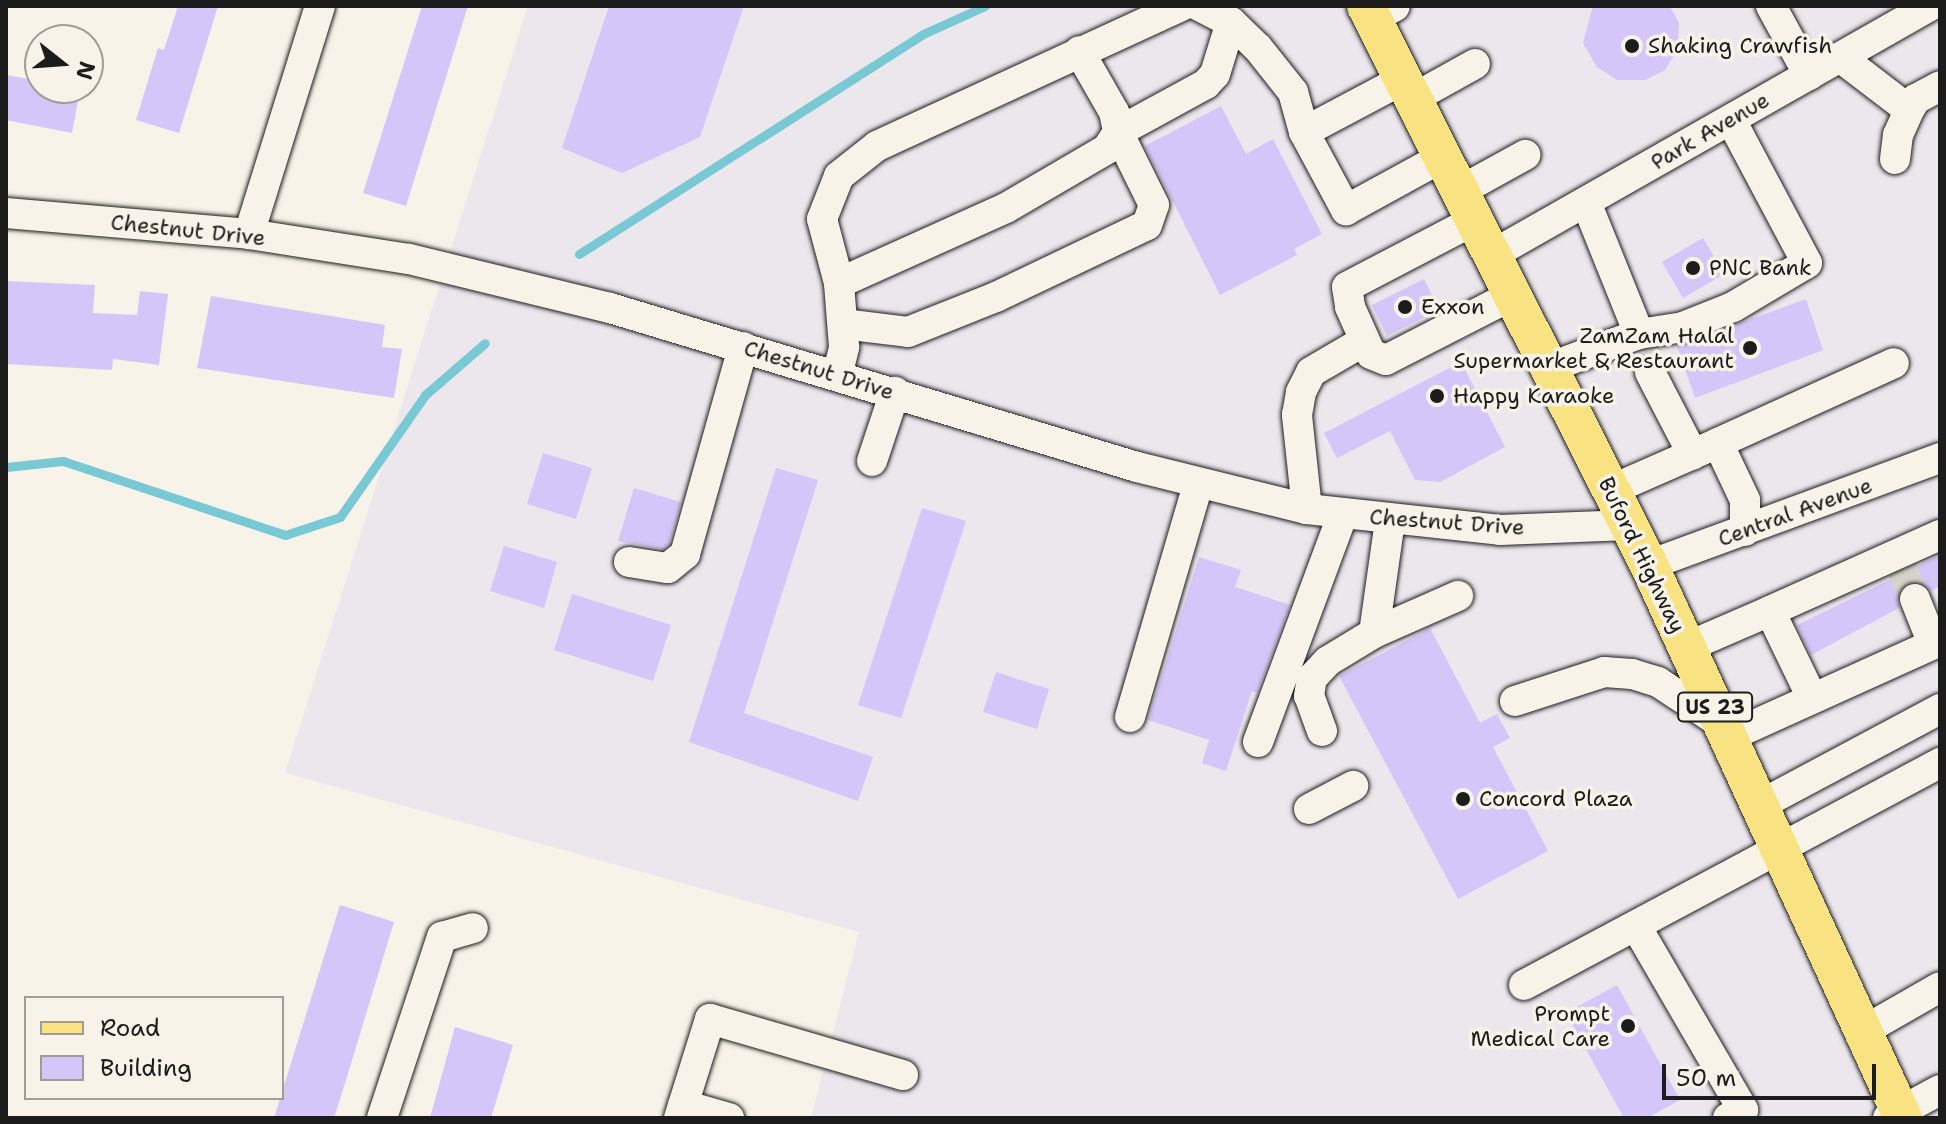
<!DOCTYPE html>
<html>
<head>
<meta charset="utf-8">
<style>
  body { margin:0 }
  #map { position:relative; width:1946px; height:1124px; overflow:hidden; background:#f7f3e8; font-family:"Shantell Sans",sans-serif }
  div>[style] { position:absolute }
  [style*='--x'] { left:calc(var(--x)*1px); top:calc(var(--y)*1px); width:calc(var(--w)*1px); rotate:calc(var(--a)*1deg) }
  .built>* { inset:0; background:#ece6ed }
  .stream>* { height:9px; margin:-4.5px; padding:0 4.5px; transform-origin:4.5px; border-radius:4.5px; background:#79c9d4 }
  .building>* { inset:0; background:#d4c6f8 }
  .minor-tunnel>* { height:30px; margin-top:-15px; transform-origin:0; background:repeating-linear-gradient(90deg,#d6d3c9 0 30px,transparent 0 45px) }
  .roads { filter:drop-shadow(0 0 2px #1c1c1c) drop-shadow(0 0 2px #1c1c1c) }
  .minor>* { height:30px; margin:-15px; padding:0 15px; transform-origin:15px; border-radius:15px; background:#f7f3e8 }
  .major>* { height:38px; margin:-19px; padding:0 19px; transform-origin:19px; border-radius:19px; background:#f8e281 }
  .dots>* { width:22px; height:22px; translate:-50% -50%; box-sizing:border-box; border:4px solid #f7f3e8; border-radius:50% }
  span { translate:-50% -50%; white-space:nowrap; text-align:center; line-height:1.15; -webkit-text-stroke:7px #f7f3e8; paint-order:stroke }
  .shield-label span { padding:2px 6px; background:#f7f3e8; border:2px solid; border-radius:6px; -webkit-text-stroke-width:0 }
  .shield-label { font-size:20px; color:#1c1c1c; font-weight:700 }
  .poi-label { font-size:22px; color:#1c1c1c }
  .left { translate:0 -50%; text-align:left }
  .right { translate:-100% -50%; text-align:right }
  .street-label { font-size:22px; color:#1c1c1c }
  .frame { position:absolute; inset:0; border:8px solid #1c1c1c; pointer-events:none }
  .legend { position:absolute; left:24px; top:996px; width:260px; height:104px; box-sizing:border-box; background:#f7f3e8; border:2px solid #9f9d96; margin:0; padding:10px 14px; list-style:none; font-size:24px; color:#1c1c1c }
  .legend li { display:flex; align-items:center; gap:16px; height:40px }
  .legend b { width:40px; border:2px solid #9f9d96 }
  .north { position:absolute; left:24px; top:24px; width:80px; height:80px; box-sizing:border-box; background:#f7f3e8; border:2px solid #9f9d96; border-radius:50%; rotate:107deg; font-size:22px; font-weight:700; line-height:32px; text-align:center; color:#1c1c1c }
  .north::after { content:''; display:block; margin:auto; width:28px; height:36px; background:#1c1c1c; clip-path:polygon(50% 0,100% 100%,50% 72%,0 100%) }
  .scale { position:absolute; left:1662px; top:1064px; width:214px; height:36px; box-sizing:border-box; border:4px solid #1c1c1c; border-top:0; padding-left:10px; font-size:24px; line-height:28px; white-space:nowrap; color:#1c1c1c; -webkit-text-stroke:6px #f7f3e8; paint-order:stroke }
</style>
</head>
<body>
<div id="map">
  <div class="built">
    <div style="clip-path:polygon(528px 6px,1940px 6px,1940px 1118px,811px 1118px,859px 932px,285px 773px)"></div>
  </div>
  <div class="stream">
    <div style="--x:579;--y:254;--w:408;--a:-32.6"></div>
    <div style="--x:923;--y:34;--w:68;--a:-24.3"></div>
    <div style="--x:6;--y:467;--w:57;--a:-6"></div>
    <div style="--x:63;--y:461;--w:234;--a:18.4"></div>
    <div style="--x:285;--y:535;--w:58;--a:-18.1"></div>
    <div style="--x:340;--y:517;--w:149;--a:-55.1"></div>
    <div style="--x:425;--y:395;--w:79;--a:-40.9"></div>
  </div>
  <div class="building">
    <div style="clip-path:polygon(178px 6px,218px 6px,179px 133px,136px 120px,158px 48px,164px 50px)"></div>
    <div style="clip-path:polygon(422px 6px,468px 6px,406px 206px,363px 193px)"></div>
    <div style="clip-path:polygon(609px 6px,744px 6px,700px 137px,622px 173px,562px 148px)"></div>
    <div style="clip-path:polygon(1593px 6px,1670px 6px,1679px 23px,1678px 49px,1665px 70px,1645px 80px,1617px 80px,1597px 67px,1583px 43px)"></div>
    <div style="clip-path:polygon(6px 75px,40px 81px,40px 88px,80px 91px,72px 133px,6px 120px)"></div>
    <div style="clip-path:polygon(1221px 106px,1246px 154px,1273px 139px,1322px 234px,1294px 249px,1297px 255px,1220px 295px,1145px 146px)"></div>
    <div style="clip-path:polygon(1703px 238px,1724px 274px,1683px 298px,1662px 262px)"></div>
    <div style="clip-path:polygon(1424px 279px,1439px 310px,1387px 336px,1372px 305px)"></div>
    <div style="clip-path:polygon(6px 281px,95px 285px,93px 313px,137px 315px,140px 291px,168px 294px,159px 365px,113px 359px,112px 370px,6px 364px)"></div>
    <div style="clip-path:polygon(211px 296px,385px 325px,382px 347px,402px 349px,394px 398px,197px 368px)"></div>
    <div style="clip-path:polygon(1806px 299px,1823px 350px,1695px 398px,1677px 346px)"></div>
    <div style="clip-path:polygon(1461px 362px,1505px 447px,1440px 482px,1415px 480px,1390px 431px,1337px 458px,1324px 433px)"></div>
    <div style="clip-path:polygon(543px 453px,592px 468px,576px 519px,527px 504px)"></div>
    <div style="clip-path:polygon(776px 468px,818px 480px,744px 713px,873px 757px,858px 801px,689px 742px)"></div>
    <div style="clip-path:polygon(634px 488px,681px 502px,669px 544px,663px 549px,618px 541px)"></div>
    <div style="clip-path:polygon(922px 508px,966px 521px,901px 718px,858px 705px)"></div>
    <div style="clip-path:polygon(504px 546px,557px 562px,544px 608px,490px 591px)"></div>
    <div style="clip-path:polygon(1940px 555px,1940px 586px,1931px 591px,1918px 581px,1908px 583px,1897px 596px,1899px 608px,1811px 655px,1797px 625px)"></div>
    <div style="clip-path:polygon(1199px 557px,1241px 570px,1235px 587px,1290px 605px,1257px 693px,1252px 691px,1226px 771px,1202px 763px,1209px 740px,1148px 720px)"></div>
    <div style="clip-path:polygon(572px 594px,671px 625px,653px 681px,554px 650px)"></div>
    <div style="clip-path:polygon(1430px 628px,1480px 723px,1497px 714px,1510px 738px,1493px 747px,1548px 851px,1458px 899px,1339px 676px)"></div>
    <div style="clip-path:polygon(996px 672px,1049px 689px,1037px 729px,983px 712px)"></div>
    <div style="clip-path:polygon(340px 905px,394px 922px,346px 1080px,334px 1118px,274px 1118px)"></div>
    <div style="clip-path:polygon(1617px 985px,1680px 1100px,1647px 1118px,1624px 1118px,1566px 1013px)"></div>
    <div style="clip-path:polygon(455px 1027px,513px 1045px,491px 1118px,430px 1118px)"></div>
  </div>
  <div class="minor-tunnel">
    <div style="--x:1902;--y:569;--w:33;--a:67"></div>
  </div>
  <div class="roads">
    <div class="minor">
      <div style="--x:1199;--y:6;--w:36;--a:27"></div>
      <div style="--x:1231;--y:22;--w:37;--a:44"></div>
      <div style="--x:1258;--y:48;--w:56;--a:51.5"></div>
      <div style="--x:1293;--y:92;--w:41;--a:74.6"></div>
      <div style="--x:1304;--y:132;--w:111;--a:-28"></div>
      <div style="--x:1771;--y:6;--w:79;--a:61.2"></div>
      <div style="--x:1372;--y:19;--w:26;--a:-29"></div>
      <div style="--x:1840;--y:57;--w:87;--a:37.5"></div>
      <div style="--x:1412;--y:99;--w:72;--a:-29.1"></div>
      <div style="--x:1304;--y:132;--w:89;--a:61.7"></div>
      <div style="--x:1346;--y:210;--w:108;--a:-28.7"></div>
      <div style="--x:1895;--y:159;--w:24;--a:-83"></div>
      <div style="--x:1898;--y:135;--w:27;--a:-66"></div>
      <div style="--x:1909;--y:110;--w:13;--a:-58"></div>
      <div style="--x:1916;--y:99;--w:27;--a:-28"></div>
      <div style="--x:1458;--y:192;--w:77;--a:-28.9"></div>
      <div style="--x:1586;--y:202;--w:142;--a:68.1"></div>
      <div style="--x:1639;--y:334;--w:45;--a:-9"></div>
      <div style="--x:1683;--y:327;--w:54;--a:-21.8"></div>
      <div style="--x:1733;--y:307;--w:86;--a:-30.7"></div>
      <div style="--x:1807;--y:263;--w:162;--a:-118"></div>
      <div style="--x:6;--y:213;--w:244;--a:4.9"></div>
      <div style="--x:249;--y:234;--w:162;--a:8.9"></div>
      <div style="--x:409;--y:259;--w:207;--a:13.7"></div>
      <div style="--x:610;--y:308;--w:550;--a:16.79"></div>
      <div style="--x:1137;--y:467;--w:175;--a:13.9"></div>
      <div style="--x:1307;--y:509;--w:194;--a:6.2"></div>
      <div style="--x:1500;--y:530;--w:129;--a:-2.2"></div>
      <div style="--x:1473;--y:221;--w:142;--a:152.4"></div>
      <div style="--x:1347;--y:287;--w:20;--a:81"></div>
      <div style="--x:1350;--y:307;--w:51;--a:65.9"></div>
      <div style="--x:1371;--y:354;--w:16;--a:22"></div>
      <div style="--x:1386;--y:360;--w:140;--a:-27.1"></div>
      <div style="--x:249;--y:234;--w:239;--a:-72.7"></div>
      <div style="--x:1490;--y:256;--w:506;--a:-29.6"></div>
      <div style="--x:839;--y:283;--w:183;--a:-24.2"></div>
      <div style="--x:1006;--y:208;--w:117;--a:-30.3"></div>
      <div style="--x:1107;--y:149;--w:20;--a:-57"></div>
      <div style="--x:1118;--y:132;--w:20;--a:-101"></div>
      <div style="--x:1114;--y:112;--w:70;--a:-119.8"></div>
      <div style="--x:843;--y:324;--w:65;--a:7"></div>
      <div style="--x:908;--y:332;--w:95;--a:-21.7"></div>
      <div style="--x:996;--y:297;--w:167;--a:-25.5"></div>
      <div style="--x:1147;--y:225;--w:21;--a:-71"></div>
      <div style="--x:1154;--y:205;--w:81;--a:-116.3"></div>
      <div style="--x:1118;--y:132;--w:100;--a:-28.6"></div>
      <div style="--x:1206;--y:84;--w:13;--a:-48"></div>
      <div style="--x:1215;--y:74;--w:54;--a:-72.9"></div>
      <div style="--x:1548;--y:368;--w:97;--a:-20.5"></div>
      <div style="--x:1650;--y:372;--w:93;--a:62.6"></div>
      <div style="--x:837;--y:376;--w:30;--a:-76"></div>
      <div style="--x:844;--y:347;--w:64;--a:-94.5"></div>
      <div style="--x:839;--y:283;--w:66;--a:-104.9"></div>
      <div style="--x:822;--y:219;--w:46;--a:-68.4"></div>
      <div style="--x:839;--y:176;--w:48;--a:-38.3"></div>
      <div style="--x:877;--y:146;--w:336;--a:-24.7"></div>
      <div style="--x:872;--y:461;--w:73;--a:-71.6"></div>
      <div style="--x:1611;--y:490;--w:117;--a:-23.7"></div>
      <div style="--x:1307;--y:509;--w:95;--a:-96.1"></div>
      <div style="--x:1297;--y:415;--w:23;--a:-80"></div>
      <div style="--x:1301;--y:392;--w:22;--a:-63"></div>
      <div style="--x:1311;--y:372;--w:61;--a:-30.3"></div>
      <div style="--x:1745;--y:531;--w:31;--a:-90"></div>
      <div style="--x:1745;--y:500;--w:63;--a:-115.3"></div>
      <div style="--x:1718;--y:443;--w:193;--a:-24.4"></div>
      <div style="--x:629;--y:562;--w:39;--a:9"></div>
      <div style="--x:668;--y:568;--w:22;--a:-39"></div>
      <div style="--x:685;--y:554;--w:215;--a:-74.3"></div>
      <div style="--x:1649;--y:565;--w:310;--a:-20.2"></div>
      <div style="--x:1915;--y:599;--w:48;--a:68.2"></div>
      <div style="--x:1770;--y:611;--w:186;--a:-24.1"></div>
      <div style="--x:1374;--y:633;--w:92;--a:-23.8"></div>
      <div style="--x:1687;--y:647;--w:90;--a:-23.4"></div>
      <div style="--x:1770;--y:611;--w:97;--a:64.2"></div>
      <div style="--x:1515;--y:701;--w:94;--a:-18"></div>
      <div style="--x:1604;--y:672;--w:28;--a:4"></div>
      <div style="--x:1632;--y:674;--w:27;--a:17"></div>
      <div style="--x:1658;--y:682;--w:77;--a:33.3"></div>
      <div style="--x:1130;--y:717;--w:243;--a:-73.7"></div>
      <div style="--x:1322;--y:731;--w:37;--a:-110"></div>
      <div style="--x:1309;--y:696;--w:18;--a:-81"></div>
      <div style="--x:1312;--y:678;--w:23;--a:-47"></div>
      <div style="--x:1328;--y:661;--w:54;--a:-31.3"></div>
      <div style="--x:1374;--y:633;--w:114;--a:-81.9"></div>
      <div style="--x:1730;--y:736;--w:230;--a:-24.3"></div>
      <div style="--x:1258;--y:742;--w:243;--a:-69.6"></div>
      <div style="--x:1760;--y:805;--w:204;--a:-28.1"></div>
      <div style="--x:1309;--y:809;--w:50;--a:-27.6"></div>
      <div style="--x:1636;--y:926;--w:213;--a:59.8"></div>
      <div style="--x:1743;--y:1110;--w:17;--a:152"></div>
      <div style="--x:1524;--y:985;--w:472;--a:-28.1"></div>
      <div style="--x:1865;--y:1030;--w:86;--a:-29.8"></div>
      <div style="--x:683;--y:1105;--w:48;--a:15.8"></div>
      <div style="--x:382;--y:1118;--w:191;--a:-71.7"></div>
      <div style="--x:442;--y:937;--w:32;--a:-16"></div>
      <div style="--x:679;--y:1118;--w:104;--a:-72.6"></div>
      <div style="--x:710;--y:1019;--w:201;--a:16.2"></div>
      <div style="--x:1888;--y:1118;--w:59;--a:-28.3"></div>
    </div>
    <div class="major">
      <div style="--x:1366;--y:6;--w:627;--a:63.15"></div>
      <div style="--x:1649;--y:565;--w:609;--a:65.33"></div>
    </div>
  </div>
  <div class="dots">
    <div style="left:1632px;top:46px;background:#1c1c1c"></div>
    <div style="left:1693px;top:268px;background:#1c1c1c"></div>
    <div style="left:1405px;top:307px;background:#1c1c1c"></div>
    <div style="left:1750px;top:348px;background:#1c1c1c"></div>
    <div style="left:1437px;top:396px;background:#1c1c1c"></div>
    <div style="left:1463px;top:799px;background:#1c1c1c"></div>
    <div style="left:1628px;top:1026px;background:#1c1c1c"></div>
  </div>
  <div class="shield-label">
    <span style="left:1715px;top:707px">US 23</span>
  </div>
  <div class="poi-label">
    <span class="left" style="left:1648px;top:46px">Shaking Crawfish</span>
    <span class="left" style="left:1709px;top:268px">PNC Bank</span>
    <span class="left" style="left:1421px;top:307px">Exxon</span>
    <span class="right" style="left:1734px;top:348px">ZamZam Halal<br>Supermarket &amp; Restaurant</span>
    <span class="left" style="left:1453px;top:396px">Happy Karaoke</span>
    <span class="left" style="left:1479px;top:799px">Concord Plaza</span>
    <span class="right" style="left:1610px;top:1026px">Prompt<br>Medical Care</span>
  </div>
  <div class="street-label">
    <span style="left:1710px;top:131px;rotate:-30deg">Park Avenue</span>
    <span style="left:188px;top:230px;rotate:6deg">Chestnut Drive</span>
    <span style="left:819px;top:370px;rotate:17deg">Chestnut Drive</span>
    <span style="left:1795px;top:512px;rotate:-20deg">Central Avenue</span>
    <span style="left:1447px;top:522px;rotate:4deg">Chestnut Drive</span>
    <span style="left:1642px;top:555px;rotate:64deg">Buford Highway</span>
  </div>
  <div class="frame"></div>
  <ul class="legend">
  <li><b style="height:10px;background:#f8e281"></b>Road</li>
  <li><b style="height:22px;background:#d4c6f8"></b>Building</li>
  </ul>
  <div class="north">N</div>
  <div class="scale">50 m</div>
</div>
</body>
</html>
